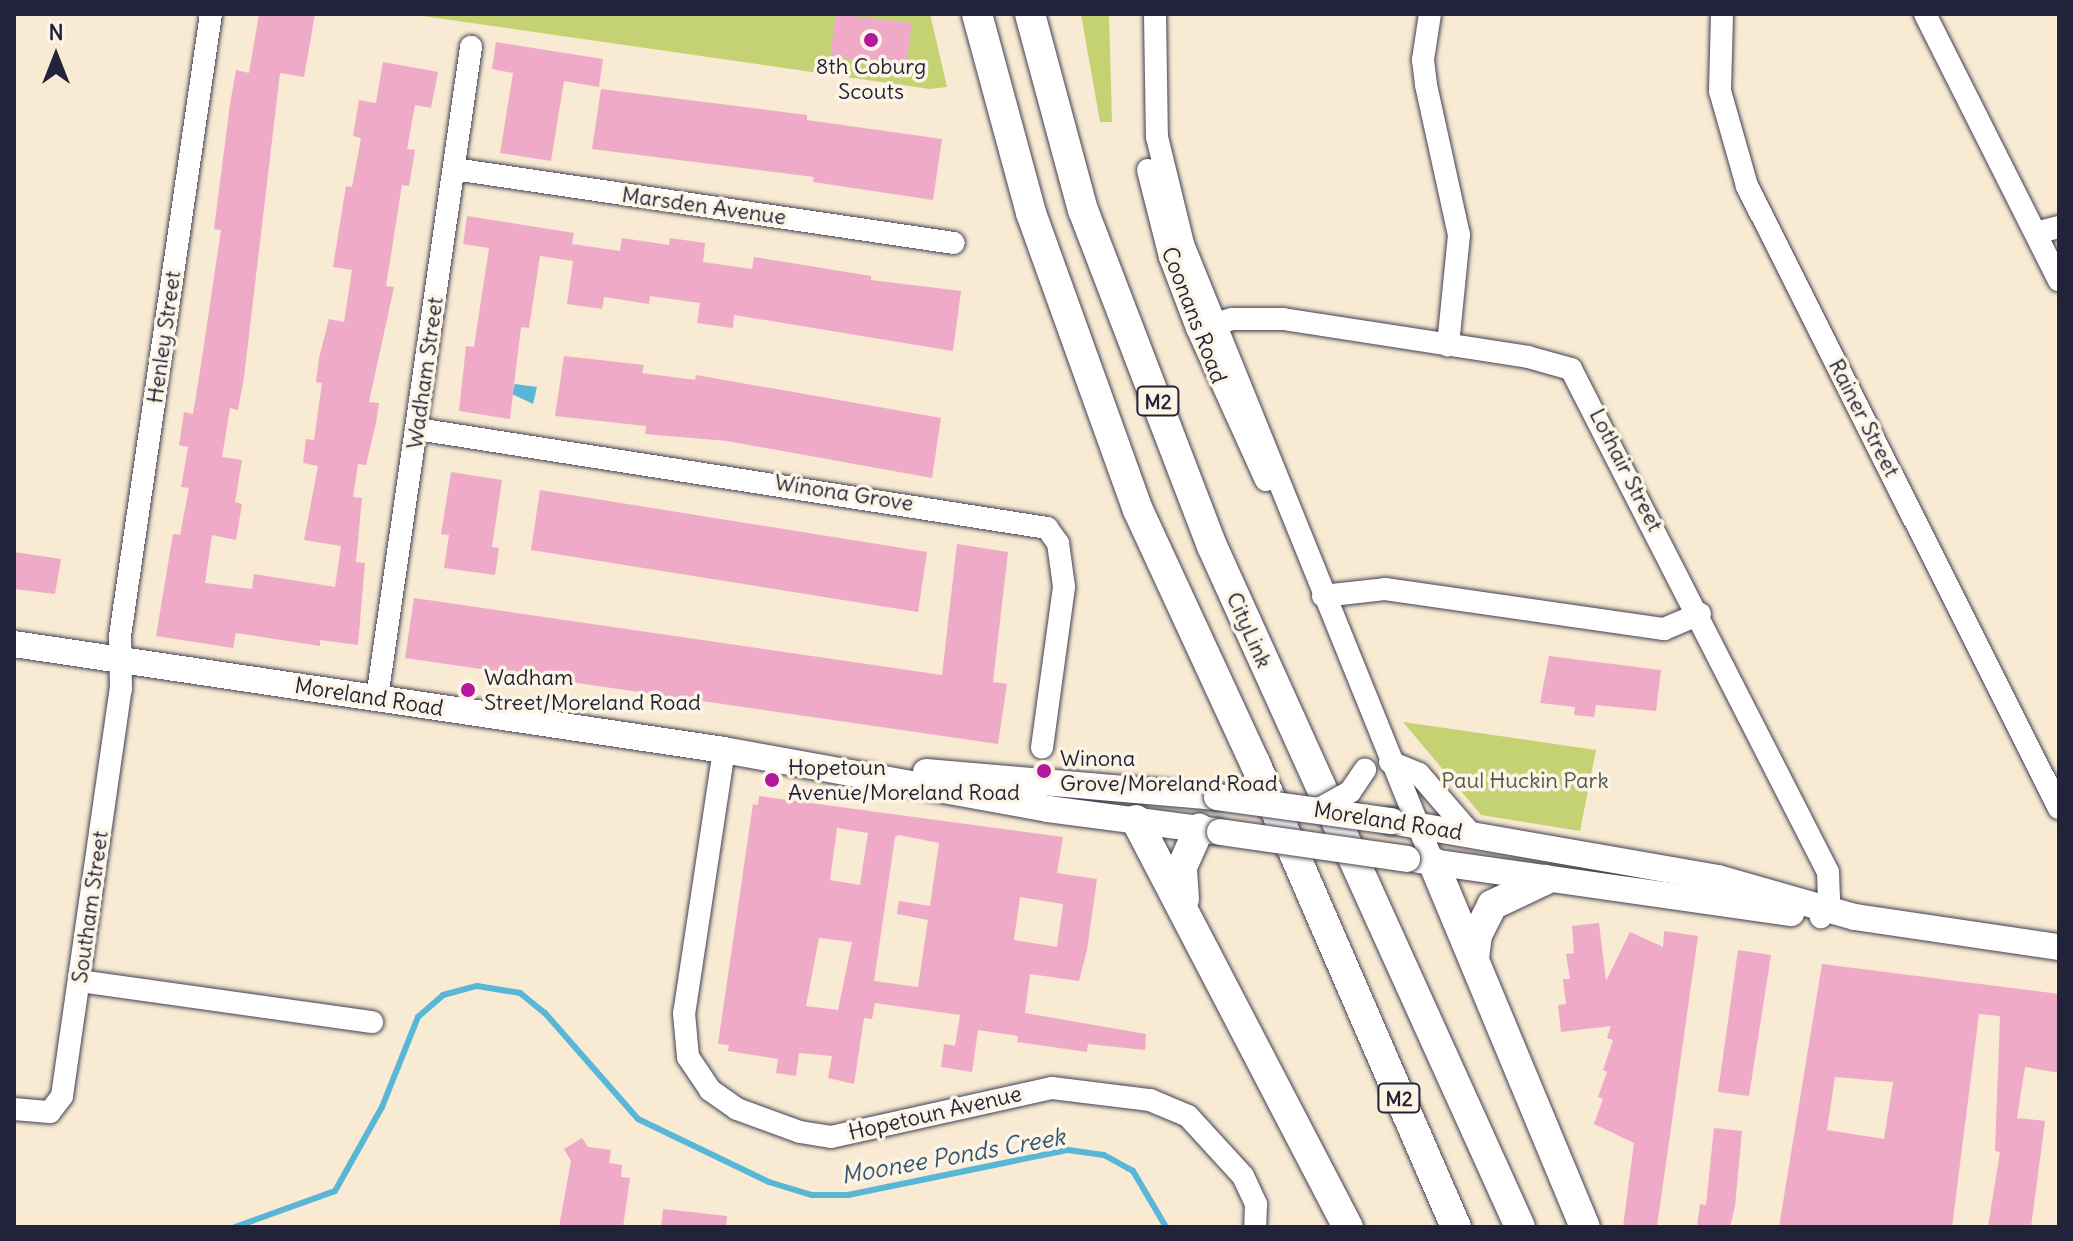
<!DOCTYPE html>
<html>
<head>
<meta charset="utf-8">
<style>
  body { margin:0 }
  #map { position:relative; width:2073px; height:1241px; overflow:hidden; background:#f8ead3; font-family:Delius,sans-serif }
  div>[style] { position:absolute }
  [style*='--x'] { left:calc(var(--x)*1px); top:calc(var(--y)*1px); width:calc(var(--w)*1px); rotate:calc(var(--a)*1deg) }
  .green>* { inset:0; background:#c5d274 }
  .water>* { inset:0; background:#58b6d6 }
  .stream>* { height:6px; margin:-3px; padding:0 3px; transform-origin:3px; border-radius:3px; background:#58b6d6 }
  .building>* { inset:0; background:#eeaac6 }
  .roads { filter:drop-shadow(0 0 2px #424052) drop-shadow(0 0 2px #424052) }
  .minor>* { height:22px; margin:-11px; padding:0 11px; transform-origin:11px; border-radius:11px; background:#fff }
  .major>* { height:26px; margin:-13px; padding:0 13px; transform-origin:13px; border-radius:13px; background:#fff }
  .highway>* { height:30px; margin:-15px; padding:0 15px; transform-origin:15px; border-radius:15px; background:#fff }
  .bridges { filter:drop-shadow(0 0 2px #424052) drop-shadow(0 0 2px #424052) }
  .minor-bridge>* { height:22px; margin:-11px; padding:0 11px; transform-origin:11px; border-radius:11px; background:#fff }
  .major-bridge>* { height:26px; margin:-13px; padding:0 13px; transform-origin:13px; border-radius:13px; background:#fff }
  .dots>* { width:22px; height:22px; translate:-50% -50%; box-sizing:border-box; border:4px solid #fcf5e5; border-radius:50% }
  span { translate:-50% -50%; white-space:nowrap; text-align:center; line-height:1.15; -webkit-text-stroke:7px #fcf5e5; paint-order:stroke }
  .shield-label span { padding:2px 6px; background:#fcf5e5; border:2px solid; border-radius:6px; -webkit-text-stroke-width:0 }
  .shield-label { font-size:20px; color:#22223b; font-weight:700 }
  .poi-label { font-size:22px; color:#22223b }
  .left { translate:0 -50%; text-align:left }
  .street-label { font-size:22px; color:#22223b }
  .park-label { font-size:22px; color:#53574c }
  .water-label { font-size:24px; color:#355671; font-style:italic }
  .frame { position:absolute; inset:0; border:16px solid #22223b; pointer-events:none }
  .north { position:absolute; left:16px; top:16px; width:80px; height:80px; -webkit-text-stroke:6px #fcf5e5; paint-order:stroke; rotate:0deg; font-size:22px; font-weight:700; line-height:32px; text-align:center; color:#22223b }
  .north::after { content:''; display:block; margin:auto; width:28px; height:36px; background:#22223b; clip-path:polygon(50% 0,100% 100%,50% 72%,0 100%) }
</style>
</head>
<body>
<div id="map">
  <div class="green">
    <div style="clip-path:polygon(409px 14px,930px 14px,947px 87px,930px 89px)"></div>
    <div style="clip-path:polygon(1081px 14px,1109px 14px,1112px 122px,1100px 122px)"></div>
    <div style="clip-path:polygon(1403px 722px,1596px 750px,1580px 831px,1481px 815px)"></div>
  </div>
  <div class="water">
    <div style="clip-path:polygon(515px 384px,537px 387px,533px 404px,512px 394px)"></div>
  </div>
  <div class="stream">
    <div style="--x:235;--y:1227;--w:106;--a:-19.8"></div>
    <div style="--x:335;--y:1191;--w:96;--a:-60.8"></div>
    <div style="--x:382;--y:1107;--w:97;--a:-68.2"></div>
    <div style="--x:418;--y:1017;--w:33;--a:-41"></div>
    <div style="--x:443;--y:995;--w:35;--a:-15"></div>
    <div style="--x:477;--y:986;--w:44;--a:9.2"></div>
    <div style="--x:520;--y:993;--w:32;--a:39"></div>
    <div style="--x:545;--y:1013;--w:141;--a:48.7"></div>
    <div style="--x:638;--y:1119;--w:145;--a:25.7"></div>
    <div style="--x:769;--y:1182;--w:45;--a:16.8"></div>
    <div style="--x:812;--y:1195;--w:36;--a:0"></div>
    <div style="--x:848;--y:1195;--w:225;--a:-11.6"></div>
    <div style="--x:1068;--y:1150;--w:36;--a:8"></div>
    <div style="--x:1104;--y:1155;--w:33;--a:29"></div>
    <div style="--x:1133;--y:1171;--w:65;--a:59.5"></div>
  </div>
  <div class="building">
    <div style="clip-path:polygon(259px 14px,315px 14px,304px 77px,280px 73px,244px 377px,238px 410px,230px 408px,222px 457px,242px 460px,235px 502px,242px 504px,236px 540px,212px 535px,205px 583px,252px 589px,254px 574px,335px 587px,341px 546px,304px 540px,318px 466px,303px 463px,306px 439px,314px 440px,322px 383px,316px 382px,319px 358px,329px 319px,344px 322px,352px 270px,333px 267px,346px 186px,352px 187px,361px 138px,353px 136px,359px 100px,376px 103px,383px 62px,438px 72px,431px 108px,415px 105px,407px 149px,415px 150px,409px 186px,402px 185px,386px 286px,394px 287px,369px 402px,379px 403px,376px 423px,366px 465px,358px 464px,353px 497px,362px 498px,356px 562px,365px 563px,358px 645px,320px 640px,320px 646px,236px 633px,233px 648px,156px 636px,173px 534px,180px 535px,189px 488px,181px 487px,188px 447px,179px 445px,184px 412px,193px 414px,202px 358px,221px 230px,214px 229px,230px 104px,236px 70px,249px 73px)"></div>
    <div style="clip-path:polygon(836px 14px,912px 23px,906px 67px,830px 56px)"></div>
    <div style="clip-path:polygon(496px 42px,603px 59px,599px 87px,564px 81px,551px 161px,500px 153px,513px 73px,492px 69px)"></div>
    <div style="clip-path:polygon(601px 89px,807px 115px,807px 120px,942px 139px,933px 200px,813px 182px,814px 177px,592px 149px)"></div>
    <div style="clip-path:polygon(467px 216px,574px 233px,572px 244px,620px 251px,622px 238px,669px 245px,670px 238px,705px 243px,703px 262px,752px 269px,754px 257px,871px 276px,871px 280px,961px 291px,953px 351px,734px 315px,733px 328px,697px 323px,700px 303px,650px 296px,649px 304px,604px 297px,602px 309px,567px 304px,573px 261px,540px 256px,529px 328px,521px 327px,510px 419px,459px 411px,466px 346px,474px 347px,489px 248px,463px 244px)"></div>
    <div style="clip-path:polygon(564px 356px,644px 365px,642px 373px,695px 380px,696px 375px,941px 418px,932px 478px,727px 441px,645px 434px,646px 426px,555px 416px)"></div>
    <div style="clip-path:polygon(451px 472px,502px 480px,492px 547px,499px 548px,495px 575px,444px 568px,449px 535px,441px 534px)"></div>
    <div style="clip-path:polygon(540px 490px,927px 552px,918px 612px,531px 550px)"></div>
    <div style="clip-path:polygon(957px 544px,1008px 552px,993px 682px,1007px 684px,998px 744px,405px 658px,414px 598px,942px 675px)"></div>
    <div style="clip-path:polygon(14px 552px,61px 559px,55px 594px,14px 589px)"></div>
    <div style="clip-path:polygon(1549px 656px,1661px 670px,1656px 711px,1596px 705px,1594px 717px,1574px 715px,1575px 707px,1540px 703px)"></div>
    <div style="clip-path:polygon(evenodd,759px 796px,1063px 837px,1057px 873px,1097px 879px,1087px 950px,1079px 981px,1030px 974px,1025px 1013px,1146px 1034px,1145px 1050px,1088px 1044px,1087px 1052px,1017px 1042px,1018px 1036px,978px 1030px,972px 1072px,941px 1067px,944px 1044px,955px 1046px,960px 1015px,875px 1003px,872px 1019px,864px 1018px,854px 1084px,828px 1078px,832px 1056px,799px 1053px,796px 1076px,776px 1073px,778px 1059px,728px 1051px,729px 1045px,718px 1044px,753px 804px,758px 805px,759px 796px,837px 828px,868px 833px,860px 885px,830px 880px,837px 828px,759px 796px,899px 835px,939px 843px,930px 906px,899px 901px,897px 914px,928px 920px,918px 987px,874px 981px,895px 837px,899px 835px,759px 796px,1020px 897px,1063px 904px,1057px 947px,1014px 940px,1020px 897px,759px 796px,819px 938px,852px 942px,838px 1010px,806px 1006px,819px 938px)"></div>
    <div style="clip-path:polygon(1599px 923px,1606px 981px,1630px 932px,1663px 947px,1664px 931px,1698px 936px,1657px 1227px,1623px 1227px,1634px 1143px,1594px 1124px,1603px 1099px,1598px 1097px,1607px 1072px,1603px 1070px,1613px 1040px,1607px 1038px,1611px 1026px,1561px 1032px,1558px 1005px,1566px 1004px,1563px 979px,1570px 979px,1566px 954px,1574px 953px,1572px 926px)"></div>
    <div style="clip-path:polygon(1738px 950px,1771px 955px,1749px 1096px,1718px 1092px)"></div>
    <div style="clip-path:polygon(evenodd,1822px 964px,2059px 994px,2059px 1073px,2025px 1067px,2017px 1118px,2045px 1121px,2031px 1227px,1988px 1227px,2000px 1152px,1995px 1151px,2000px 1016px,1979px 1014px,1952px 1227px,1779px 1227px,1822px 964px,1835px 1077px,1893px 1082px,1884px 1139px,1827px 1130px,1835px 1077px)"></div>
    <div style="clip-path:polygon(1714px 1128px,1742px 1131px,1735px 1206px,1730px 1227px,1697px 1227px,1700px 1204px,1706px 1205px)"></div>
    <div style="clip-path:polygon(582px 1138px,588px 1147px,611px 1150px,609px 1163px,622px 1165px,621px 1177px,630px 1178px,623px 1227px,559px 1227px,571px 1161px,564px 1149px)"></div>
    <div style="clip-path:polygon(663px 1209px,727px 1216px,726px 1227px,661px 1227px)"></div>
  </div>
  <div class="roads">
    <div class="minor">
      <div style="--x:1155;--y:14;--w:123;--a:89.1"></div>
      <div style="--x:1157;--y:137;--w:110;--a:76.3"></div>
      <div style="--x:1183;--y:244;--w:667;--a:67.98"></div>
      <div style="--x:1430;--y:14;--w:47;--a:98.7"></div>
      <div style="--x:1423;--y:60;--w:25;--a:83"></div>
      <div style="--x:1426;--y:85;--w:154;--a:77.6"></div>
      <div style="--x:1459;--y:235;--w:111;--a:95.7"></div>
      <div style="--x:1722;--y:14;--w:77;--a:91.5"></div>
      <div style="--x:1720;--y:91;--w:99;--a:74.1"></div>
      <div style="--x:1747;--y:186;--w:696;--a:63.36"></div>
      <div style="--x:1925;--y:14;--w:298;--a:63.3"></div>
      <div style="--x:454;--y:169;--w:505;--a:8.42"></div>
      <div style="--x:1148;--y:170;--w:90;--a:75.8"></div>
      <div style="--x:1170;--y:257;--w:76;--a:69.2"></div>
      <div style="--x:1197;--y:328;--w:167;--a:65.6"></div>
      <div style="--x:2036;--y:233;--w:24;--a:-15"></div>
      <div style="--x:1197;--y:328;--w:36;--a:-14"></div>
      <div style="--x:1232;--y:319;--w:51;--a:0"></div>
      <div style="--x:1283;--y:319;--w:248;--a:8.8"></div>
      <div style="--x:1528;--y:357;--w:45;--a:15.6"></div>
      <div style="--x:1571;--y:369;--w:565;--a:62.94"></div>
      <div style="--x:1828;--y:872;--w:26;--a:88"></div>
      <div style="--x:1829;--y:898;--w:21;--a:113"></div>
      <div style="--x:417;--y:429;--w:638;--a:8.93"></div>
      <div style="--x:1047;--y:528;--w:19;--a:54"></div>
      <div style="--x:1058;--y:543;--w:44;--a:82.2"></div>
      <div style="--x:1064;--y:587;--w:162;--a:97.8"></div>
      <div style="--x:1323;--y:596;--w:62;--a:-6.4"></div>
      <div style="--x:1385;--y:589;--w:282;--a:8.2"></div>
      <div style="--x:1664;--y:629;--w:39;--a:-23"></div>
      <div style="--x:377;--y:698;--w:658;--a:-81.78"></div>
      <div style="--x:724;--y:750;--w:266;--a:98.6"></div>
      <div style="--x:684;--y:1013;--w:44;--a:84.8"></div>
      <div style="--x:688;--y:1057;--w:40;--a:56"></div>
      <div style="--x:710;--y:1090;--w:33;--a:35"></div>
      <div style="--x:737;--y:1109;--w:67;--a:20.1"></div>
      <div style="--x:800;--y:1132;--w:31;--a:9"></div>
      <div style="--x:831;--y:1137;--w:226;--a:-12.5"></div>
      <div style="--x:1052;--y:1088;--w:99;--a:7"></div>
      <div style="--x:1150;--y:1100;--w:41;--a:22.8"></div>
      <div style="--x:1188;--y:1116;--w:81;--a:47.5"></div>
      <div style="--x:1243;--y:1176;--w:31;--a:65"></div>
      <div style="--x:1256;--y:1204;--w:23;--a:92"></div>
      <div style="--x:1390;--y:762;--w:31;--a:22"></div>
      <div style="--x:1419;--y:774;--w:79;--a:49.1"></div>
      <div style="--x:79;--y:981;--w:296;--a:8"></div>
      <div style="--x:14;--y:1109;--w:36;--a:5"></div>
      <div style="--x:50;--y:1112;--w:20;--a:-53"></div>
      <div style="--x:62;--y:1096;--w:411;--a:-81.8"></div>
      <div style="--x:121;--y:689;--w:53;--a:-91.1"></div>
      <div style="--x:120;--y:636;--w:629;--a:-81.68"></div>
    </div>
    <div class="major">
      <div style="--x:14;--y:644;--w:718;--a:8.49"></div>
      <div style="--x:724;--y:750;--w:329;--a:10.3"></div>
      <div style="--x:1048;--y:809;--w:169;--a:7.5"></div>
      <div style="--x:926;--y:772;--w:292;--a:4.9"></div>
      <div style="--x:1391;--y:821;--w:332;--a:9.9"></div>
      <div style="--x:1718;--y:878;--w:142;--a:15.9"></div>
      <div style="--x:1855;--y:917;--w:206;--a:8.4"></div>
      <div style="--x:1418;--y:860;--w:377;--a:8.1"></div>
    </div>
    <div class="highway">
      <div style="--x:977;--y:14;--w:206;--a:74.8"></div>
      <div style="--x:1031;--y:213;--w:316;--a:70.2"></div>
      <div style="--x:1138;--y:510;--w:279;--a:65.2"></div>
      <div style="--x:1255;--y:763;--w:506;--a:66.58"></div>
      <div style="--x:1030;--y:14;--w:203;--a:74.9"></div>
      <div style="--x:1083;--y:210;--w:360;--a:69"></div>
      <div style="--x:1212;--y:546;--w:747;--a:65.66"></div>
      <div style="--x:1136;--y:820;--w:459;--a:62.5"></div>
      <div style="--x:1433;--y:862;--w:395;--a:67.4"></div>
      <div style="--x:1184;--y:899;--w:32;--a:-94"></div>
      <div style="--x:1182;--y:867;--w:42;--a:-65.9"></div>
      <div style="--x:1474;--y:959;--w:24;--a:-83"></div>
      <div style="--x:1477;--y:935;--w:34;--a:-63"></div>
      <div style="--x:1492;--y:905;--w:59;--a:-25.3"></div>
    </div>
  </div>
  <div class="bridges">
    <div class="minor-bridge">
      <div style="--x:1317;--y:810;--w:38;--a:-29"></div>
      <div style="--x:1350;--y:792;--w:27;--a:-56"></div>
    </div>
    <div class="major-bridge">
      <div style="--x:1217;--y:797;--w:176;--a:7.9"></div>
      <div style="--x:1220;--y:832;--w:189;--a:8.2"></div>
    </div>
  </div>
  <div class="dots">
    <div style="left:871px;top:40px;background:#b5179e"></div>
    <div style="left:468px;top:690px;background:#b5179e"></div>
    <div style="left:1044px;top:771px;background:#b5179e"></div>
    <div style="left:772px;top:780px;background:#b5179e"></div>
  </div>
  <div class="shield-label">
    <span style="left:1158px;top:401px">M2</span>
    <span style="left:1399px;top:1098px">M2</span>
  </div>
  <div class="poi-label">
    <span style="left:871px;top:79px">8th Coburg<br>Scouts</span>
    <span class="left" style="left:484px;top:690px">Wadham<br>Street/Moreland Road</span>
    <span class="left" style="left:1060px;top:771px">Winona<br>Grove/Moreland Road</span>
    <span class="left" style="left:788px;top:780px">Hopetoun<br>Avenue/Moreland Road</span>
  </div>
  <div class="street-label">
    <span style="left:704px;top:206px;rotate:8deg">Marsden Avenue</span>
    <span style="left:1194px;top:315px;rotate:69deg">Coonans Road</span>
    <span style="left:164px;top:337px;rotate:-82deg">Henley Street</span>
    <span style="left:425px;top:373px;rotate:-82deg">Wadham Street</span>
    <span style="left:1864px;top:418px;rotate:63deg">Rainer Street</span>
    <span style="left:1626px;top:470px;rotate:63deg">Lothair Street</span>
    <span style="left:844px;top:493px;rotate:9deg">Winona Grove</span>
    <span style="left:1249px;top:630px;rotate:66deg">CityLink</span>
    <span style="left:369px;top:697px;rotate:9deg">Moreland Road</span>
    <span style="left:1388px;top:821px;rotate:9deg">Moreland Road</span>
    <span style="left:90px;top:907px;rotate:-82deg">Southam Street</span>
    <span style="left:935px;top:1113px;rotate:-13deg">Hopetoun Avenue</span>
  </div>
  <div class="park-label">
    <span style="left:1525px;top:781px">Paul Huckin Park</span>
  </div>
  <div class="water-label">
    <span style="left:953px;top:1156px;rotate:-10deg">Moonee Ponds Creek</span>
  </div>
  <div class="frame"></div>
  <div class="north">N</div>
</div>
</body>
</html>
